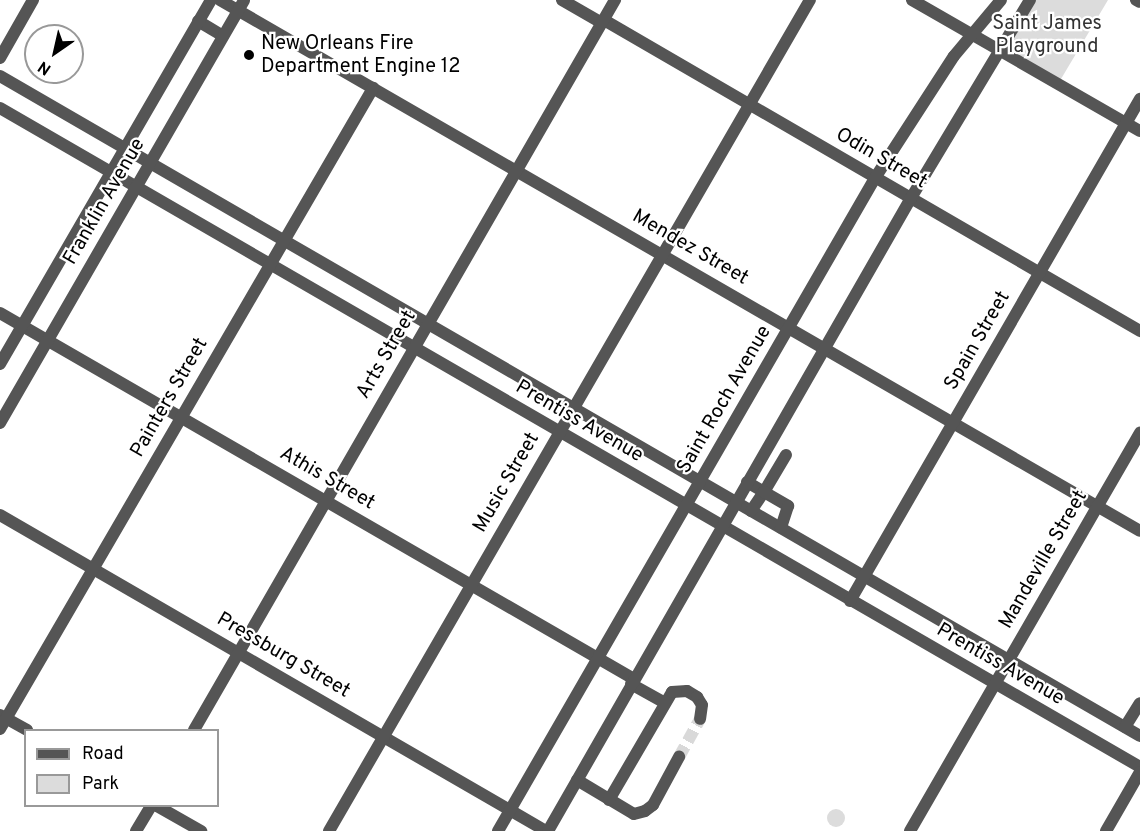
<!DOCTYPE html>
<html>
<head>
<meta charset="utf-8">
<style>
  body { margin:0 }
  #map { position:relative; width:1140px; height:831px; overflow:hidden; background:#fff; font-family:Overpass,sans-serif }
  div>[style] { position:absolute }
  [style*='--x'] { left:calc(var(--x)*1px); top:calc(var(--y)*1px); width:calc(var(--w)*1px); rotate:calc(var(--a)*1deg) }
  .green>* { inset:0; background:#dcdcdc }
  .round { border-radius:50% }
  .minor-tunnel>* { height:12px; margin-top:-6px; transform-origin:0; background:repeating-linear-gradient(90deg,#d9d9d9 0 12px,transparent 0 18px) }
  .minor>* { height:12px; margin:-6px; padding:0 6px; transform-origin:6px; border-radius:6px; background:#555 }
  .dots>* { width:16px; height:16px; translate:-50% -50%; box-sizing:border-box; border:3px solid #fff; border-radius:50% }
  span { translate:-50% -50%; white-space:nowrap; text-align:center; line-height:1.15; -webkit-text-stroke:4.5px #fff; paint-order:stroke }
  .park-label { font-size:20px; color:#333 }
  .poi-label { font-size:20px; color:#000 }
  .left { translate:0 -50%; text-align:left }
  .street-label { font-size:20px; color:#000 }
  .legend { position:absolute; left:24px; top:729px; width:195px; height:78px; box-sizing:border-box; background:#fff; border:2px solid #999; margin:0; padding:8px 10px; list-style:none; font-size:18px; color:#000 }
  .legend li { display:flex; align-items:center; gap:12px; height:30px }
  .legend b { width:30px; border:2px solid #999 }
  .north { position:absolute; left:24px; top:24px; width:60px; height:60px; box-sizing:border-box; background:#fff; border:2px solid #999; border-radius:50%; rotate:214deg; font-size:16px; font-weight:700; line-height:24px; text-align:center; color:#000 }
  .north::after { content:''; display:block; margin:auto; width:21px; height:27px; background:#000; clip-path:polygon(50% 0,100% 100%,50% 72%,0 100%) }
</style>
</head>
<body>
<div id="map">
  <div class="green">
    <div style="clip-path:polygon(1030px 0,1108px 0,1058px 84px,997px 49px)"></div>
    <div class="round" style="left:827px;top:809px;width:18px;height:18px"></div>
  </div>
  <div class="minor-tunnel">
    <div style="--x:679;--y:757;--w:43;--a:-61.1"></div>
  </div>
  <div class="minor">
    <div style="--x:220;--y:0;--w:1062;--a:29.99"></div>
    <div style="--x:562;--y:0;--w:46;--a:29.9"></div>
    <div style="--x:912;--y:0;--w:263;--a:29.9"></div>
    <div style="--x:1136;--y:0;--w:4;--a:27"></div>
    <div style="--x:604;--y:20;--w:620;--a:30.12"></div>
    <div style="--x:198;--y:21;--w:29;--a:31"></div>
    <div style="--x:0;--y:58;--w:67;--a:-60.4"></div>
    <div style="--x:0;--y:76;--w:1317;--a:30.07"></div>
    <div style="--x:0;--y:108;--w:1317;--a:30.03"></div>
    <div style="--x:0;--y:313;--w:732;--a:30"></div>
    <div style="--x:0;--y:364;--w:421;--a:-59.9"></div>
    <div style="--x:0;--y:423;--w:488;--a:-60"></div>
    <div style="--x:747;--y:482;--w:20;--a:30"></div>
    <div style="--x:764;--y:492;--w:43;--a:-59.3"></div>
    <div style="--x:751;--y:511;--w:23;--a:-56"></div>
    <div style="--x:764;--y:492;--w:28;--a:30"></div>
    <div style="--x:788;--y:506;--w:23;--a:108"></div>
    <div style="--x:0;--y:515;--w:631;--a:30.06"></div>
    <div style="--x:850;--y:601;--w:580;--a:-59.99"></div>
    <div style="--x:631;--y:684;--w:38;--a:29"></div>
    <div style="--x:0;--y:715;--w:31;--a:29"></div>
    <div style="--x:1125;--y:727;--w:28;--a:-58"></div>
    <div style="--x:0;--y:729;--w:742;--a:-59.8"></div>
    <div style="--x:194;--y:730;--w:843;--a:-60.03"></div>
    <div style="--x:577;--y:780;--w:66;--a:30.8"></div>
    <div style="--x:634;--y:814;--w:11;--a:-15"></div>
    <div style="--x:645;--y:811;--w:10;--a:-37"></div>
    <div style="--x:653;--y:805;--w:55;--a:-61.6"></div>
    <div style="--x:609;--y:800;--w:125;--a:-59.7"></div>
    <div style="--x:672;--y:692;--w:15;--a:-4"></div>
    <div style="--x:687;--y:691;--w:12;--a:31"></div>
    <div style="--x:697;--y:697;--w:9;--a:58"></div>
    <div style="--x:702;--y:705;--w:14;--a:98"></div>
    <div style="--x:157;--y:806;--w:51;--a:29.6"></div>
    <div style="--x:136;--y:831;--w:29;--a:-59"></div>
    <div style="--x:329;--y:831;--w:960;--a:-59.94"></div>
    <div style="--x:498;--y:831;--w:754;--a:-60"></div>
    <div style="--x:875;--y:178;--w:145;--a:-57.1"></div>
    <div style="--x:954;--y:56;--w:73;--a:-50"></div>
    <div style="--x:548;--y:831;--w:730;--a:-60.17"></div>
    <div style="--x:911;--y:198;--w:231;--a:-59"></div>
    <div style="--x:910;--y:831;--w:460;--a:-60"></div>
    <div style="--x:1106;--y:831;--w:68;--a:-60"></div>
  </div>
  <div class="dots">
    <div style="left:249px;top:55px;background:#000"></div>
  </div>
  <div class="park-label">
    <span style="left:1047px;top:36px">Saint James<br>Playground</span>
  </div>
  <div class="poi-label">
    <span class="left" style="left:261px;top:56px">New Orleans Fire<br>Department Engine 12</span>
  </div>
  <div class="street-label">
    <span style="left:881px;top:159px;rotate:30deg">Odin Street</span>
    <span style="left:105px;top:202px;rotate:-60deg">Franklin Avenue</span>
    <span style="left:690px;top:248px;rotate:30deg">Mendez Street</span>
    <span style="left:978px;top:341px;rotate:-60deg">Spain Street</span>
    <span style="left:387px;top:355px;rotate:-60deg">Arts Street</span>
    <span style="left:170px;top:398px;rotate:-60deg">Painters Street</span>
    <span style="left:725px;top:400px;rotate:-60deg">Saint Roch Avenue</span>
    <span style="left:579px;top:422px;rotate:30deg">Prentiss Avenue</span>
    <span style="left:327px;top:479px;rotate:30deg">Athis Street</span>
    <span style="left:507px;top:483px;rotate:-60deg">Music Street</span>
    <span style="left:1044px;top:560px;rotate:-60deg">Mandeville Street</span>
    <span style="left:283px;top:656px;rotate:30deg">Pressburg Street</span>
    <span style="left:1000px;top:665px;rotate:30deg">Prentiss Avenue</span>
  </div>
  <ul class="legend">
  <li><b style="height:8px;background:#555"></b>Road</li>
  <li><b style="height:16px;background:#dcdcdc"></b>Park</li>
  </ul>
  <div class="north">N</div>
</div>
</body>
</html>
